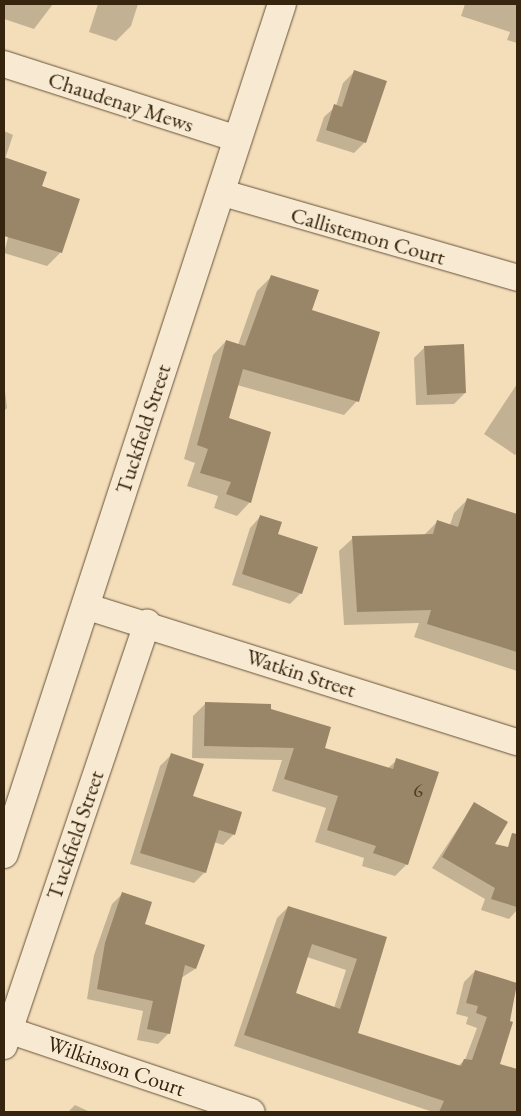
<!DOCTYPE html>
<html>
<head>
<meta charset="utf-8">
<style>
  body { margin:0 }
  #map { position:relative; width:521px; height:1116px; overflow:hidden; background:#f4deba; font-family:"EB Garamond",serif }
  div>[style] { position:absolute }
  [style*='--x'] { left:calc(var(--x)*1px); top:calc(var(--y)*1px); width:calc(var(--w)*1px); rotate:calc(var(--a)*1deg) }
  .shadow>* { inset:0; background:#0003 }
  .building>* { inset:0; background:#998567 }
  .roads { filter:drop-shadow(0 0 1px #665239) drop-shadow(0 0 1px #665239) }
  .street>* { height:26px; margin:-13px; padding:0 13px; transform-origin:13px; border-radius:13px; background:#f8ead2 }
  .secondary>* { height:28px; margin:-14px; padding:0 14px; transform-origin:14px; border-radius:14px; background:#f8ead2 }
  span { translate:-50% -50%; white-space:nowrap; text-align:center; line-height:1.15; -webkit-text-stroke:4px #f8ead2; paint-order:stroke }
  .number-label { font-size:20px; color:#4f3c24 }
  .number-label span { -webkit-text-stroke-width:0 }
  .street-label { font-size:22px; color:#36240e }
  .frame { position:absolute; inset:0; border:5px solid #36240e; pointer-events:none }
</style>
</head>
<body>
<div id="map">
  <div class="shadow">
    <div style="clip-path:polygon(4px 4px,53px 4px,34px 29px,4px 19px)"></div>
    <div style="clip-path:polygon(98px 4px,138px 4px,131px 26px,116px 41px,89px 32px)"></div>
    <div style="clip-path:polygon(465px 4px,517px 4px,517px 43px,507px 40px,510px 32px,461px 16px)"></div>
    <div style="clip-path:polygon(354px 72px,365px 142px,354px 153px,316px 141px,324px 117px,336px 106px,343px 83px)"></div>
    <div style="clip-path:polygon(4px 131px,13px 135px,5px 159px,40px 187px,61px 252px,47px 266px,4px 253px,14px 214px,4px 211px)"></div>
    <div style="clip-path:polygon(271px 277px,357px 401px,344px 415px,237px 385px,227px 419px,250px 502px,237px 516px,214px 508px,218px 496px,187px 486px,195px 463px,184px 459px,213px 355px,226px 341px,238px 345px,257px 291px)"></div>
    <div style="clip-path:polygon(425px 347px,465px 393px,454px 404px,416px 405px,414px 358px)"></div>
    <div style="clip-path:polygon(4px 382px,7px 408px,4px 411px)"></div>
    <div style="clip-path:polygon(517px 384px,517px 453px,515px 455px,484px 434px)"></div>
    <div style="clip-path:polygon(467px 500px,501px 556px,517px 561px,517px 671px,414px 637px,419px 623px,344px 625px,339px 551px,353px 538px,424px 535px,438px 521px,450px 525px,454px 513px)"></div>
    <div style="clip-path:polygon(260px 517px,277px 535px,301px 593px,290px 604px,232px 585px,250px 528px)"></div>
    <div style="clip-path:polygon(206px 703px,270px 710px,323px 749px,387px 769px,397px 760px,407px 864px,395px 876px,362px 866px,364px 858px,315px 842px,326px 808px,272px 791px,282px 760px,192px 758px,193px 716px)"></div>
    <div style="clip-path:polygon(171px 755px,192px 797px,234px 834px,223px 845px,214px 842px,205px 872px,194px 883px,130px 864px,160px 766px)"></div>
    <div style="clip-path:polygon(474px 804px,494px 844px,517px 852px,517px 910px,509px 919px,481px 910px,485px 899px,432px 868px)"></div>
    <div style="clip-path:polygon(123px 893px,143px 925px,195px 969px,181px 978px,169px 1033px,158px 1044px,137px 1040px,143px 1011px,87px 999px,94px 955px,112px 904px)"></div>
    <div style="clip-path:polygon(evenodd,288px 907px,386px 938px,357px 1034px,458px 1066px,465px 1060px,477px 1028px,466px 1024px,468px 1017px,456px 1014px,464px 982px,475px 971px,517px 985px,499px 1065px,517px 1071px,517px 1112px,433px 1112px,234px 1046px,277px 918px,288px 907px,307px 957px,346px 970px,334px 1008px,295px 994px,307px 957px)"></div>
    <div style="clip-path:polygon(75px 1105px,90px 1112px,68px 1112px)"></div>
  </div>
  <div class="building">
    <div style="clip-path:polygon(354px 70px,387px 81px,366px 143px,326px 130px,334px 104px,342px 107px)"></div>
    <div style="clip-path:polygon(4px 157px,47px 172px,42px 186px,80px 199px,62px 253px,4px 236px)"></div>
    <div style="clip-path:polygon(271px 275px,319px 290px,312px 310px,380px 332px,359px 402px,243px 369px,229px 418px,271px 432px,251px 503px,226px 494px,231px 482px,200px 473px,208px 449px,197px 445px,226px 340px,245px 346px)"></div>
    <div style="clip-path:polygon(464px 344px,466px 393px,427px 395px,424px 346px)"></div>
    <div style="clip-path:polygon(467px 498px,517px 514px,517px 652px,427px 624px,431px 610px,357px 612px,352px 536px,433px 534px,437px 520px,458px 527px)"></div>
    <div style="clip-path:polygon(260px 515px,282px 522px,278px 534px,318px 547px,302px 594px,242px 574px)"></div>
    <div style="clip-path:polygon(205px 702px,271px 704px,271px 709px,331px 727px,325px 748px,393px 769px,396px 758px,439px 772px,408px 865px,373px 853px,376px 846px,327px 830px,338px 796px,284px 779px,294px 748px,204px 746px)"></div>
    <div style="clip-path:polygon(171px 753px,204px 764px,193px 796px,242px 812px,235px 835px,219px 830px,206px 873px,140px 853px)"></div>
    <div style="clip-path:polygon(474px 802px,508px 822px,495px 844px,508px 847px,512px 833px,517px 834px,517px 907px,491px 899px,495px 888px,442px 857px)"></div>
    <div style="clip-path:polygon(122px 892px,152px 902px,145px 924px,205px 945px,196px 969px,185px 965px,170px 1034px,147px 1029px,153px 1001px,97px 989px,105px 943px)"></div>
    <div style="clip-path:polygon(evenodd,288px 906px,387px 937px,358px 1033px,461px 1066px,464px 1059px,472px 1060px,487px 1017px,476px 1013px,478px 1006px,466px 1003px,475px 970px,517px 983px,510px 1021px,513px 1022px,500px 1064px,517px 1069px,517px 1112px,439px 1112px,444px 1101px,244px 1035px,288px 906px,312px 944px,357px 959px,340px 1009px,296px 993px,312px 944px)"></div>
  </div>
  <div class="roads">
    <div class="street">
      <div style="--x:4;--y:64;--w:245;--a:17.8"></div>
      <div style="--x:220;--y:192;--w:309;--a:16.1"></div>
      <div style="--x:85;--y:606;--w:453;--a:17.5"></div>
      <div style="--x:8;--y:1030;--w:257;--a:18.6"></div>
      <div style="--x:4;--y:1046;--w:447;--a:-71.3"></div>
    </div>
    <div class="secondary">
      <div style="--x:4;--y:854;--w:894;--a:-71.89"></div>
    </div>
  </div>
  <div class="number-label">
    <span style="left:418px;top:790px">6</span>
  </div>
  <div class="street-label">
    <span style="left:121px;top:102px;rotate:18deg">Chaudenay Mews</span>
    <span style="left:368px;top:236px;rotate:16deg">Callistemon Court</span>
    <span style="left:143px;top:429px;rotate:-72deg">Tuckfield Street</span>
    <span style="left:301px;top:673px;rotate:18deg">Watkin Street</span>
    <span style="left:75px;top:835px;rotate:-71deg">Tuckfield Street</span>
    <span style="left:116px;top:1066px;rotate:19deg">Wilkinson Court</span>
  </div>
  <div class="frame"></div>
</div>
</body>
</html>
